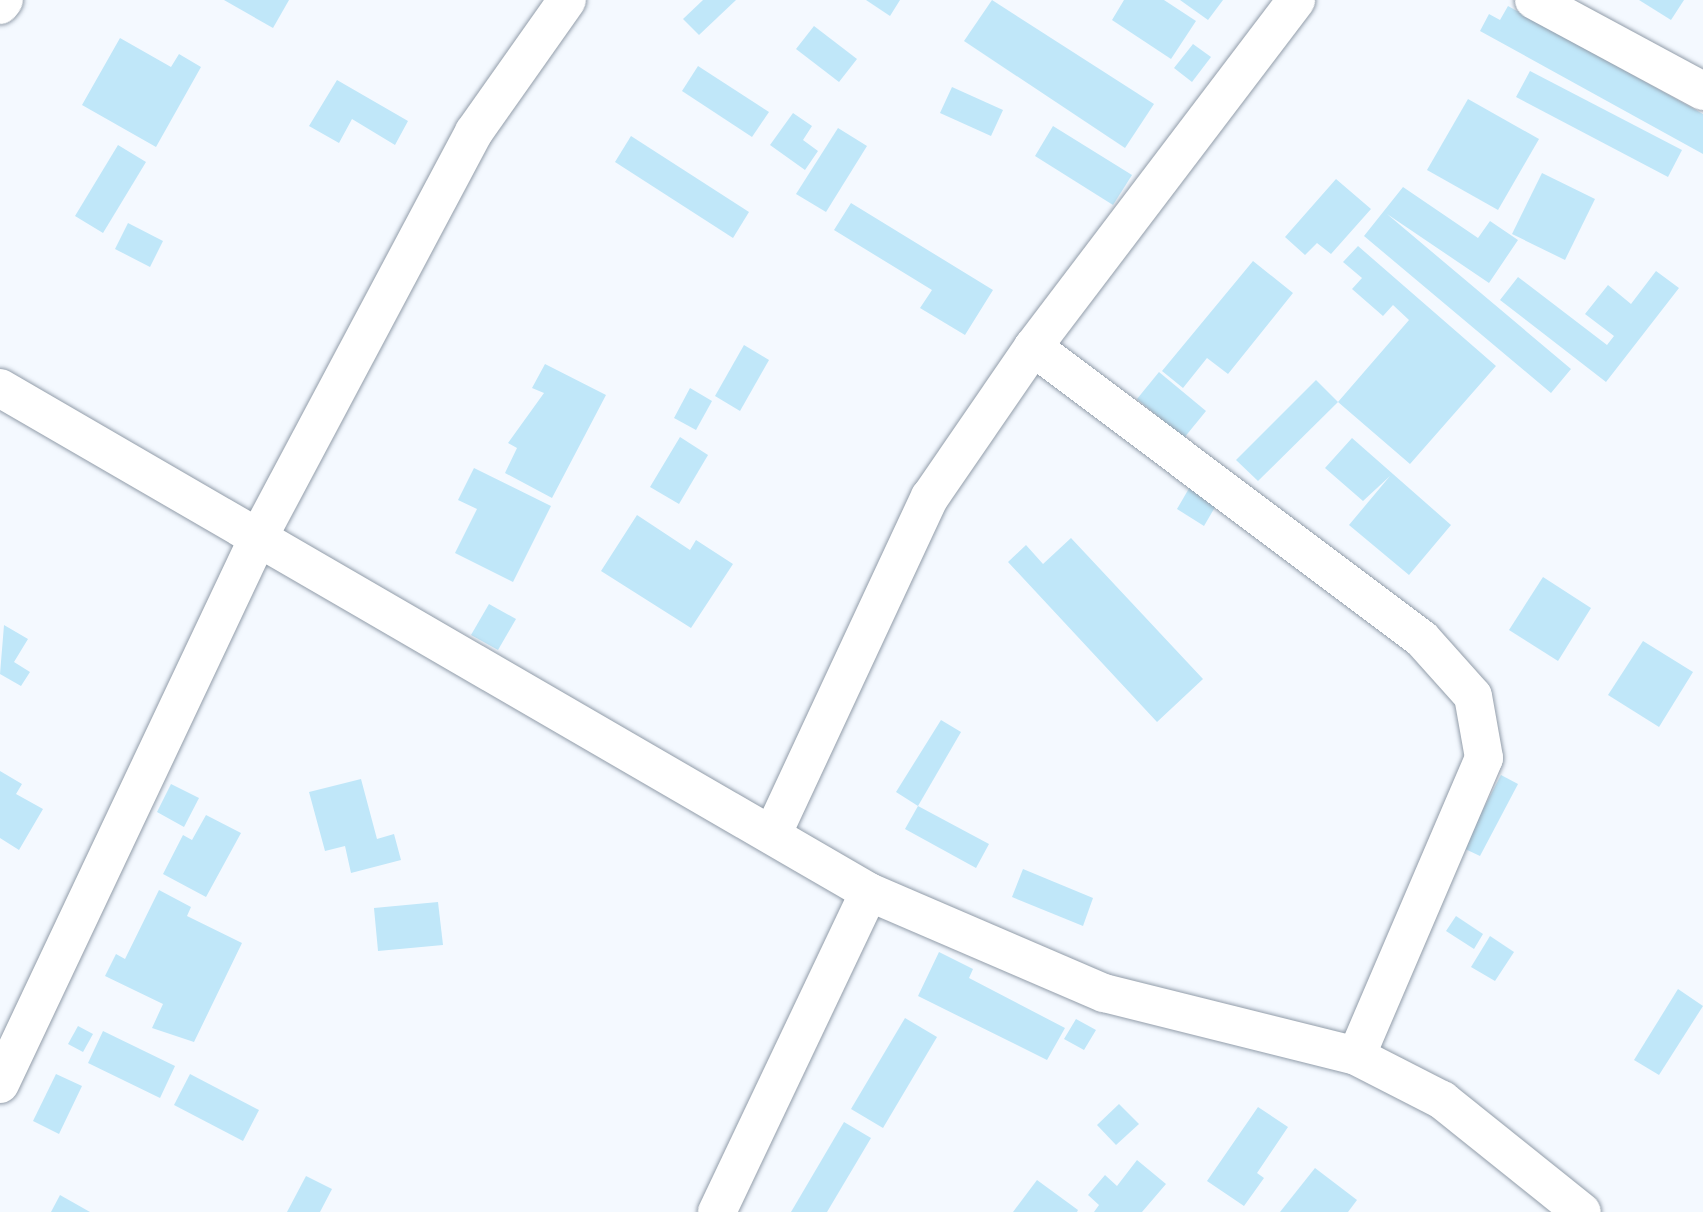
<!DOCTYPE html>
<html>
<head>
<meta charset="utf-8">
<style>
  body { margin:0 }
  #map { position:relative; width:1703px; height:1212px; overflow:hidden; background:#f4f9ff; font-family:Karla,sans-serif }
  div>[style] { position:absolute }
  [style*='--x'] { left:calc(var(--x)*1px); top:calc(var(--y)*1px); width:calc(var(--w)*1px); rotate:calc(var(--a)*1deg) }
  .building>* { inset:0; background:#c0e7f9 }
  .roads { filter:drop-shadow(0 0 2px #929daa) drop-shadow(0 0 2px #929daa) }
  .minor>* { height:38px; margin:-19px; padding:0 19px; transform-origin:19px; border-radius:19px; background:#fff }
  span { translate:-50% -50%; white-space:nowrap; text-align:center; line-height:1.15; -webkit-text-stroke:7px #fff; paint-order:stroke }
</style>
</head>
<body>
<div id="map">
  <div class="building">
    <div style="clip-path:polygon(224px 0,289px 0,273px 28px)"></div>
    <div style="clip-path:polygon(703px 0,736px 0,699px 35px,683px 19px)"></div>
    <div style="clip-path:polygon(866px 0,900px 0,890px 16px)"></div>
    <div style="clip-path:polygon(992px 0,1154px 104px,1125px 148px,964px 41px)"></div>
    <div style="clip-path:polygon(1124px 0,1164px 0,1196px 21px,1171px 59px,1112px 20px)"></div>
    <div style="clip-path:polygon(1180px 0,1223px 0,1208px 20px)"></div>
    <div style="clip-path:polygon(1639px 0,1684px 0,1671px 20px)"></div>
    <div style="clip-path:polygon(1508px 6px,1703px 114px,1703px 154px,1480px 31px,1489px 14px,1500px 20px)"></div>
    <div style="clip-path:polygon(814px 26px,857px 59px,839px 82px,796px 49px)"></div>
    <div style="clip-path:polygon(120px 38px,171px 67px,179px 54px,201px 67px,156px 147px,82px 105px)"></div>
    <div style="clip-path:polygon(1193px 44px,1211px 57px,1192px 82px,1174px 68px)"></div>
    <div style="clip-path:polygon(698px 66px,769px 112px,752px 137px,682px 91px)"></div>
    <div style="clip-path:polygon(1530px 71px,1682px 150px,1668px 177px,1516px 97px)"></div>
    <div style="clip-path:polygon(337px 80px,408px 121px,395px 145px,352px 119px,339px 143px,309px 126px)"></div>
    <div style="clip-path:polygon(952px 87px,1003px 110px,991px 136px,940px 113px)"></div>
    <div style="clip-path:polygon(1468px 99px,1539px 139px,1498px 210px,1427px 170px)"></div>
    <div style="clip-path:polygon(793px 113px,812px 126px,803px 140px,818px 151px,805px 170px,770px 145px)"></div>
    <div style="clip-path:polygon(1053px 126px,1132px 175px,1113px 205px,1035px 156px)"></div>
    <div style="clip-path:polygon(838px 128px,867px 146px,826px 212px,796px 194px)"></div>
    <div style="clip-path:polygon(631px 136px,749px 212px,733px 238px,615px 162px)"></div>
    <div style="clip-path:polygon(118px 145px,146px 162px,103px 233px,75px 216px)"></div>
    <div style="clip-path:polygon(1542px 173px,1595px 199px,1565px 260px,1512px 234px)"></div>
    <div style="clip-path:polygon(1336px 179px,1371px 209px,1331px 254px,1317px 243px,1305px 255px,1285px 237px)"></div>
    <div style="clip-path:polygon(1403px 187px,1478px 238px,1490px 221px,1518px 240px,1489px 283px,1387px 214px,1571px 369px,1551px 393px,1364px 236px)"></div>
    <div style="clip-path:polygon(851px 203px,993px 290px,965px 335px,920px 308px,932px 290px,834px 230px)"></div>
    <div style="clip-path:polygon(128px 223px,163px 241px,150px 267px,115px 249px)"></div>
    <div style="clip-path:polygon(1358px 246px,1496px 366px,1410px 464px,1338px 402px,1409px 320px,1393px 305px,1383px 316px,1352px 289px,1362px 278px,1343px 262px)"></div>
    <div style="clip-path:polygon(1253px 261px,1293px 293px,1228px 374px,1207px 358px,1183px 388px,1162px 371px)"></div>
    <div style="clip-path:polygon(1656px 271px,1679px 288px,1606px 382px,1500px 300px,1518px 277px,1607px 345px,1614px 336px,1585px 314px,1608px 285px,1631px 304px)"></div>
    <div style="clip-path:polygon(744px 345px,769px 360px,740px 411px,715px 396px)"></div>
    <div style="clip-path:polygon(545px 364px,606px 395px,552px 498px,505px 473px,517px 448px,508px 443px,544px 393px,532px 388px)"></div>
    <div style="clip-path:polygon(1159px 372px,1206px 411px,1184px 438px,1137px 399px)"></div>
    <div style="clip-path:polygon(1316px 380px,1338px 402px,1258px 481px,1236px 460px)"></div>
    <div style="clip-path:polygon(690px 388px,712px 401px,696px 430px,674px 418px)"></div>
    <div style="clip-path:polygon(680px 437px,708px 455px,679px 504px,650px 487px)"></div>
    <div style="clip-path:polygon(1352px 438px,1451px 525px,1409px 575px,1349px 525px,1390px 476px,1363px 501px,1325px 468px)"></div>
    <div style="clip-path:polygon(474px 468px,551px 506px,513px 582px,455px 553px,477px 509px,458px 500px)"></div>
    <div style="clip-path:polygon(1191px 485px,1218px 502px,1204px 526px,1177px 509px)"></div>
    <div style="clip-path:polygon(637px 515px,690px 550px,696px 540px,733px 564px,691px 628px,601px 571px)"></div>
    <div style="clip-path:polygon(1071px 538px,1203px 679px,1157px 722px,1008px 562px,1026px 545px,1043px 564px)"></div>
    <div style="clip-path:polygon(1543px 577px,1591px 608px,1558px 661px,1509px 630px)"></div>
    <div style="clip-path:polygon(489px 604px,516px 619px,498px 650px,471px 635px)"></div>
    <div style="clip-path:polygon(4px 625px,28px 639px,14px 662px,30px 672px,21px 686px,0 674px)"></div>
    <div style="clip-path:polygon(1643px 641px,1693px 672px,1659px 727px,1608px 695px)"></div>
    <div style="clip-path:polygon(941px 720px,961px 732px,918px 806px,896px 792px)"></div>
    <div style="clip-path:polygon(0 771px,22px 784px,16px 794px,43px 809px,19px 850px,0 838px)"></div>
    <div style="clip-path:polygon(1501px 775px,1518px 784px,1480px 856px,1463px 848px)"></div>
    <div style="clip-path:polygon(361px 779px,377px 839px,394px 834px,401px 860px,351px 873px,345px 846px,325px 851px,309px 792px)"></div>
    <div style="clip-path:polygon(171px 784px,199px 798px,184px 827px,157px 812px)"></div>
    <div style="clip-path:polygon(918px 806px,989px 844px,976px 868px,905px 829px)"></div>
    <div style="clip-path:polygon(206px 815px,241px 833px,206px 897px,163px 874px,183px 835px,192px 840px)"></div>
    <div style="clip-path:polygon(1023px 869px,1093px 898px,1083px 926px,1012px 897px)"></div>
    <div style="clip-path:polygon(159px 890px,191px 907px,187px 916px,242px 943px,194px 1042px,152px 1028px,163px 1004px,105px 976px,116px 954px,125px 959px)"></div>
    <div style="clip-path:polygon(438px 902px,443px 945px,378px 951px,374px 908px)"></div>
    <div style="clip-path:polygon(1456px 916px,1483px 934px,1474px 949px,1446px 931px)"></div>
    <div style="clip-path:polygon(1490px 936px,1514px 952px,1495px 981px,1471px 967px)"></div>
    <div style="clip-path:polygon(939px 952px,973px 969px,969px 978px,1065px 1028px,1047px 1060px,918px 996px)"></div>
    <div style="clip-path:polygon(1678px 989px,1703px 1006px,1659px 1075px,1634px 1060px)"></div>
    <div style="clip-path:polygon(905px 1018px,937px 1037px,883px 1128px,851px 1109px)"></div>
    <div style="clip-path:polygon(1076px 1019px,1096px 1030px,1084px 1050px,1064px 1039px)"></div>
    <div style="clip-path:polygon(78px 1026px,93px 1034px,83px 1052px,68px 1044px)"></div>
    <div style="clip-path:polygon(103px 1031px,175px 1066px,160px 1098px,88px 1063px)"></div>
    <div style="clip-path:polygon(56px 1074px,82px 1086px,59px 1134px,33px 1121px)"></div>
    <div style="clip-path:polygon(190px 1074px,259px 1110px,243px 1141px,174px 1105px)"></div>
    <div style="clip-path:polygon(1119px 1104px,1139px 1124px,1116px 1145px,1097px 1125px)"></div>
    <div style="clip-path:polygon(1258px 1107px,1288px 1127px,1257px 1173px,1264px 1178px,1244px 1206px,1207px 1181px)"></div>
    <div style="clip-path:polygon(844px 1122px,871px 1138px,827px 1212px,791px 1212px)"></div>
    <div style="clip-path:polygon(1137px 1160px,1166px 1184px,1142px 1212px,1094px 1212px,1099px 1205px,1088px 1195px,1105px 1175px,1117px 1186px)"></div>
    <div style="clip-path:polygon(1315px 1168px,1357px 1200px,1348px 1212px,1280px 1212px)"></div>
    <div style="clip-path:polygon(306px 1176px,332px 1189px,320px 1212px,287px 1212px)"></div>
    <div style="clip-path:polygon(1037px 1180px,1078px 1210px,1077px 1212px,1013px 1212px)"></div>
    <div style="clip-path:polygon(60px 1195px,90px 1212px,51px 1212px)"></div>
  </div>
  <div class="roads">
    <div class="minor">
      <div style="--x:1534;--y:0;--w:192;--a:28.3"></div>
      <div style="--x:0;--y:5;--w:6;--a:-51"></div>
      <div style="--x:1033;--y:347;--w:486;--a:36.9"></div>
      <div style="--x:1422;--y:639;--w:76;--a:48.2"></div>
      <div style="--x:1473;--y:696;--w:63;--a:79.9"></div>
      <div style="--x:1484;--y:758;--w:324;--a:113.2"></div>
      <div style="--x:0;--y:388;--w:1005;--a:30.11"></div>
      <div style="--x:869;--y:892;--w:256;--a:23.3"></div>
      <div style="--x:1104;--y:993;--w:260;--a:14"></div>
      <div style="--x:1356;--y:1056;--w:97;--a:27.1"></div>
      <div style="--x:1442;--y:1100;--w:179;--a:38.7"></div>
      <div style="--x:773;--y:833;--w:371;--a:-65"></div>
      <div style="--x:930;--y:497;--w:182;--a:-55.5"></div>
      <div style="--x:1033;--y:347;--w:435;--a:-52.8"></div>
      <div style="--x:0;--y:1084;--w:602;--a:-64.71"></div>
      <div style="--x:257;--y:540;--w:462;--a:-62"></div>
      <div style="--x:474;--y:132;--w:161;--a:-54.8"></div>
      <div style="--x:717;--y:1212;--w:354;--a:-64.6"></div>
    </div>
  </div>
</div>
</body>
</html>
